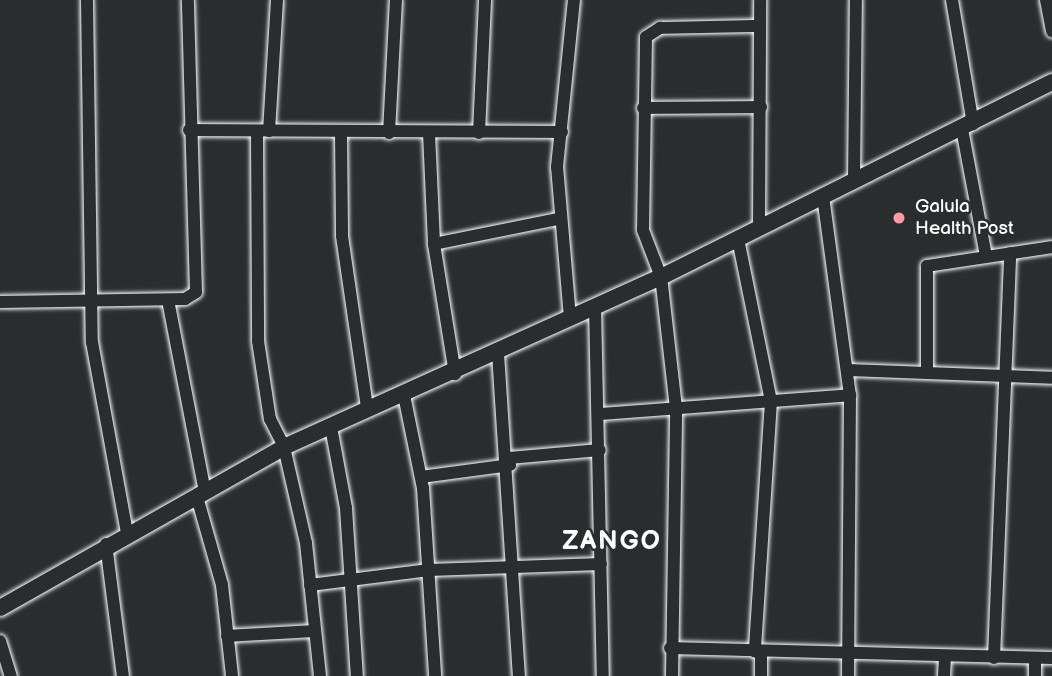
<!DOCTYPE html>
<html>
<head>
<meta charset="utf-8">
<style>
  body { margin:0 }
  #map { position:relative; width:1052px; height:676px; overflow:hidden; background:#2a2d2e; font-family:"Balsamiq Sans",sans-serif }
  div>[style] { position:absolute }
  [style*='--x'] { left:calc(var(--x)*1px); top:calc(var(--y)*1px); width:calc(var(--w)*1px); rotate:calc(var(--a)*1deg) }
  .roads { filter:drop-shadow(0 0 2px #fff) drop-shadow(0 0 2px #fff) }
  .minor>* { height:12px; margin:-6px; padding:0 6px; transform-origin:6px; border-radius:6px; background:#2a2d2e }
  .tertiary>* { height:16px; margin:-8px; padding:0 8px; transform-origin:8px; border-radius:8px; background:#2a2d2e }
  .dots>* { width:19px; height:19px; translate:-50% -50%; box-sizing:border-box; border:4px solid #2a2d2e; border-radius:50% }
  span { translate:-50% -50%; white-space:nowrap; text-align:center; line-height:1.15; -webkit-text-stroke:5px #2a2d2e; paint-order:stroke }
  .poi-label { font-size:19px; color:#fff }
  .left { translate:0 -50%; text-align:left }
  .district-label { font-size:26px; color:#fff; font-weight:700; letter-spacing:2px }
</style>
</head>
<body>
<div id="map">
  <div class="roads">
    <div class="minor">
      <div style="--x:87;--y:0;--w:342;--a:89.2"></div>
      <div style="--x:92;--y:342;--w:194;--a:79.6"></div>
      <div style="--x:952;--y:0;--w:126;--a:80.4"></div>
      <div style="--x:1046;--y:0;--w:32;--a:79"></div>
      <div style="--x:643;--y:108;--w:118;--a:-0.5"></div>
      <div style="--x:962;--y:129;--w:129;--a:79.3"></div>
      <div style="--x:189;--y:130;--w:373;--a:0.3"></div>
      <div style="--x:257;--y:131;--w:210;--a:89.7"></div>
      <div style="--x:258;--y:341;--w:79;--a:81.3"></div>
      <div style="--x:270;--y:419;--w:31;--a:63"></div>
      <div style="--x:284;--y:447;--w:98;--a:77.1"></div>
      <div style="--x:306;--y:543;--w:134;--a:84"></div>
      <div style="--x:269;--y:131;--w:131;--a:-86.5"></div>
      <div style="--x:389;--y:133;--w:133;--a:-87"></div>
      <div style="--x:429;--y:133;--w:111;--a:87.4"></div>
      <div style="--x:434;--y:244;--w:132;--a:80.8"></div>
      <div style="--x:479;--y:133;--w:133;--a:-87.4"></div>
      <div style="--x:341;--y:134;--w:102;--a:89.4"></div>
      <div style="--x:342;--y:236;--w:174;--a:81.7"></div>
      <div style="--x:854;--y:181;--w:181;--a:-89.4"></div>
      <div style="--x:823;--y:196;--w:201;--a:82.3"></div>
      <div style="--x:850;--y:395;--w:281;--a:90.4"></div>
      <div style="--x:759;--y:228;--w:228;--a:-89.7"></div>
      <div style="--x:738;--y:239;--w:165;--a:78.5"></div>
      <div style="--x:771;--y:401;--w:251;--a:93.7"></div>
      <div style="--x:434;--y:244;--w:126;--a:-11.4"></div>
      <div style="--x:168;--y:300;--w:196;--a:79.1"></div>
      <div style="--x:0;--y:302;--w:185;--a:-0.9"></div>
      <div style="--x:185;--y:299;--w:13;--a:-32"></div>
      <div style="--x:196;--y:292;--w:292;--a:-91.6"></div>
      <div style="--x:595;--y:306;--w:370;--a:88.8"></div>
      <div style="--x:570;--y:318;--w:152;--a:-94.9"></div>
      <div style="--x:557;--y:167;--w:168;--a:-84.2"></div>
      <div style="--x:498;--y:353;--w:324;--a:86.3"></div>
      <div style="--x:848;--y:370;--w:204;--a:2.2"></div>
      <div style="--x:927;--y:373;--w:107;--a:-90"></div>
      <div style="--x:927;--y:266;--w:126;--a:-8.6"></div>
      <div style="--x:404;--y:395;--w:95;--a:78.5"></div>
      <div style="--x:423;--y:488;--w:188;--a:86.3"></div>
      <div style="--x:600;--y:414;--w:251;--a:-4.3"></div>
      <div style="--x:331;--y:427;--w:82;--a:79.5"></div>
      <div style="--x:346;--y:508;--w:168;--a:86.3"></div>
      <div style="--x:509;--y:458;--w:91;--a:-5"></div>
      <div style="--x:421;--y:477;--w:90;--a:-7.7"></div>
      <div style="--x:197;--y:497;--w:91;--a:74.1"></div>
      <div style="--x:222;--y:585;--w:92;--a:83.7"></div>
      <div style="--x:106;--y:544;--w:133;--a:82.7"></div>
      <div style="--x:310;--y:585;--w:120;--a:-7.2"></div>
      <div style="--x:429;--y:570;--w:172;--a:-2"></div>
      <div style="--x:227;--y:636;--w:86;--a:-3.3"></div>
      <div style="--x:0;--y:641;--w:37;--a:73"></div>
      <div style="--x:670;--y:648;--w:382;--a:1.5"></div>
      <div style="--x:761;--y:652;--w:24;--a:90"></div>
      <div style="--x:994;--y:658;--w:405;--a:-87.7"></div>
      <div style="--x:672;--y:676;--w:268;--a:-89.1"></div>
      <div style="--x:676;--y:408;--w:132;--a:-96.5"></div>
      <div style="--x:661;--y:277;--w:50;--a:-111"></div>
      <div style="--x:643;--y:230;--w:193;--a:-89.1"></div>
      <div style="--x:646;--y:37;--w:17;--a:-33"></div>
      <div style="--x:660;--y:28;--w:99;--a:-1.2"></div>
      <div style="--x:944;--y:676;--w:18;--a:-87"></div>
      <div style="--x:1035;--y:676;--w:18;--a:-90"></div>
    </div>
    <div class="tertiary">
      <div style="--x:0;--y:608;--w:326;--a:-29.5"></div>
      <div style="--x:284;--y:447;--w:414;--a:-24.3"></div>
      <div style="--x:661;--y:277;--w:437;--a:-26.5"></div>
    </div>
  </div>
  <div class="dots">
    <div style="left:899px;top:218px;background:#ff9aa2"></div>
  </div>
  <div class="poi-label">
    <span class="left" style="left:915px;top:218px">Galula<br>Health Post</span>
  </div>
  <div class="district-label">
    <span style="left:612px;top:542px">ZANGO</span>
  </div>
</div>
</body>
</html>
